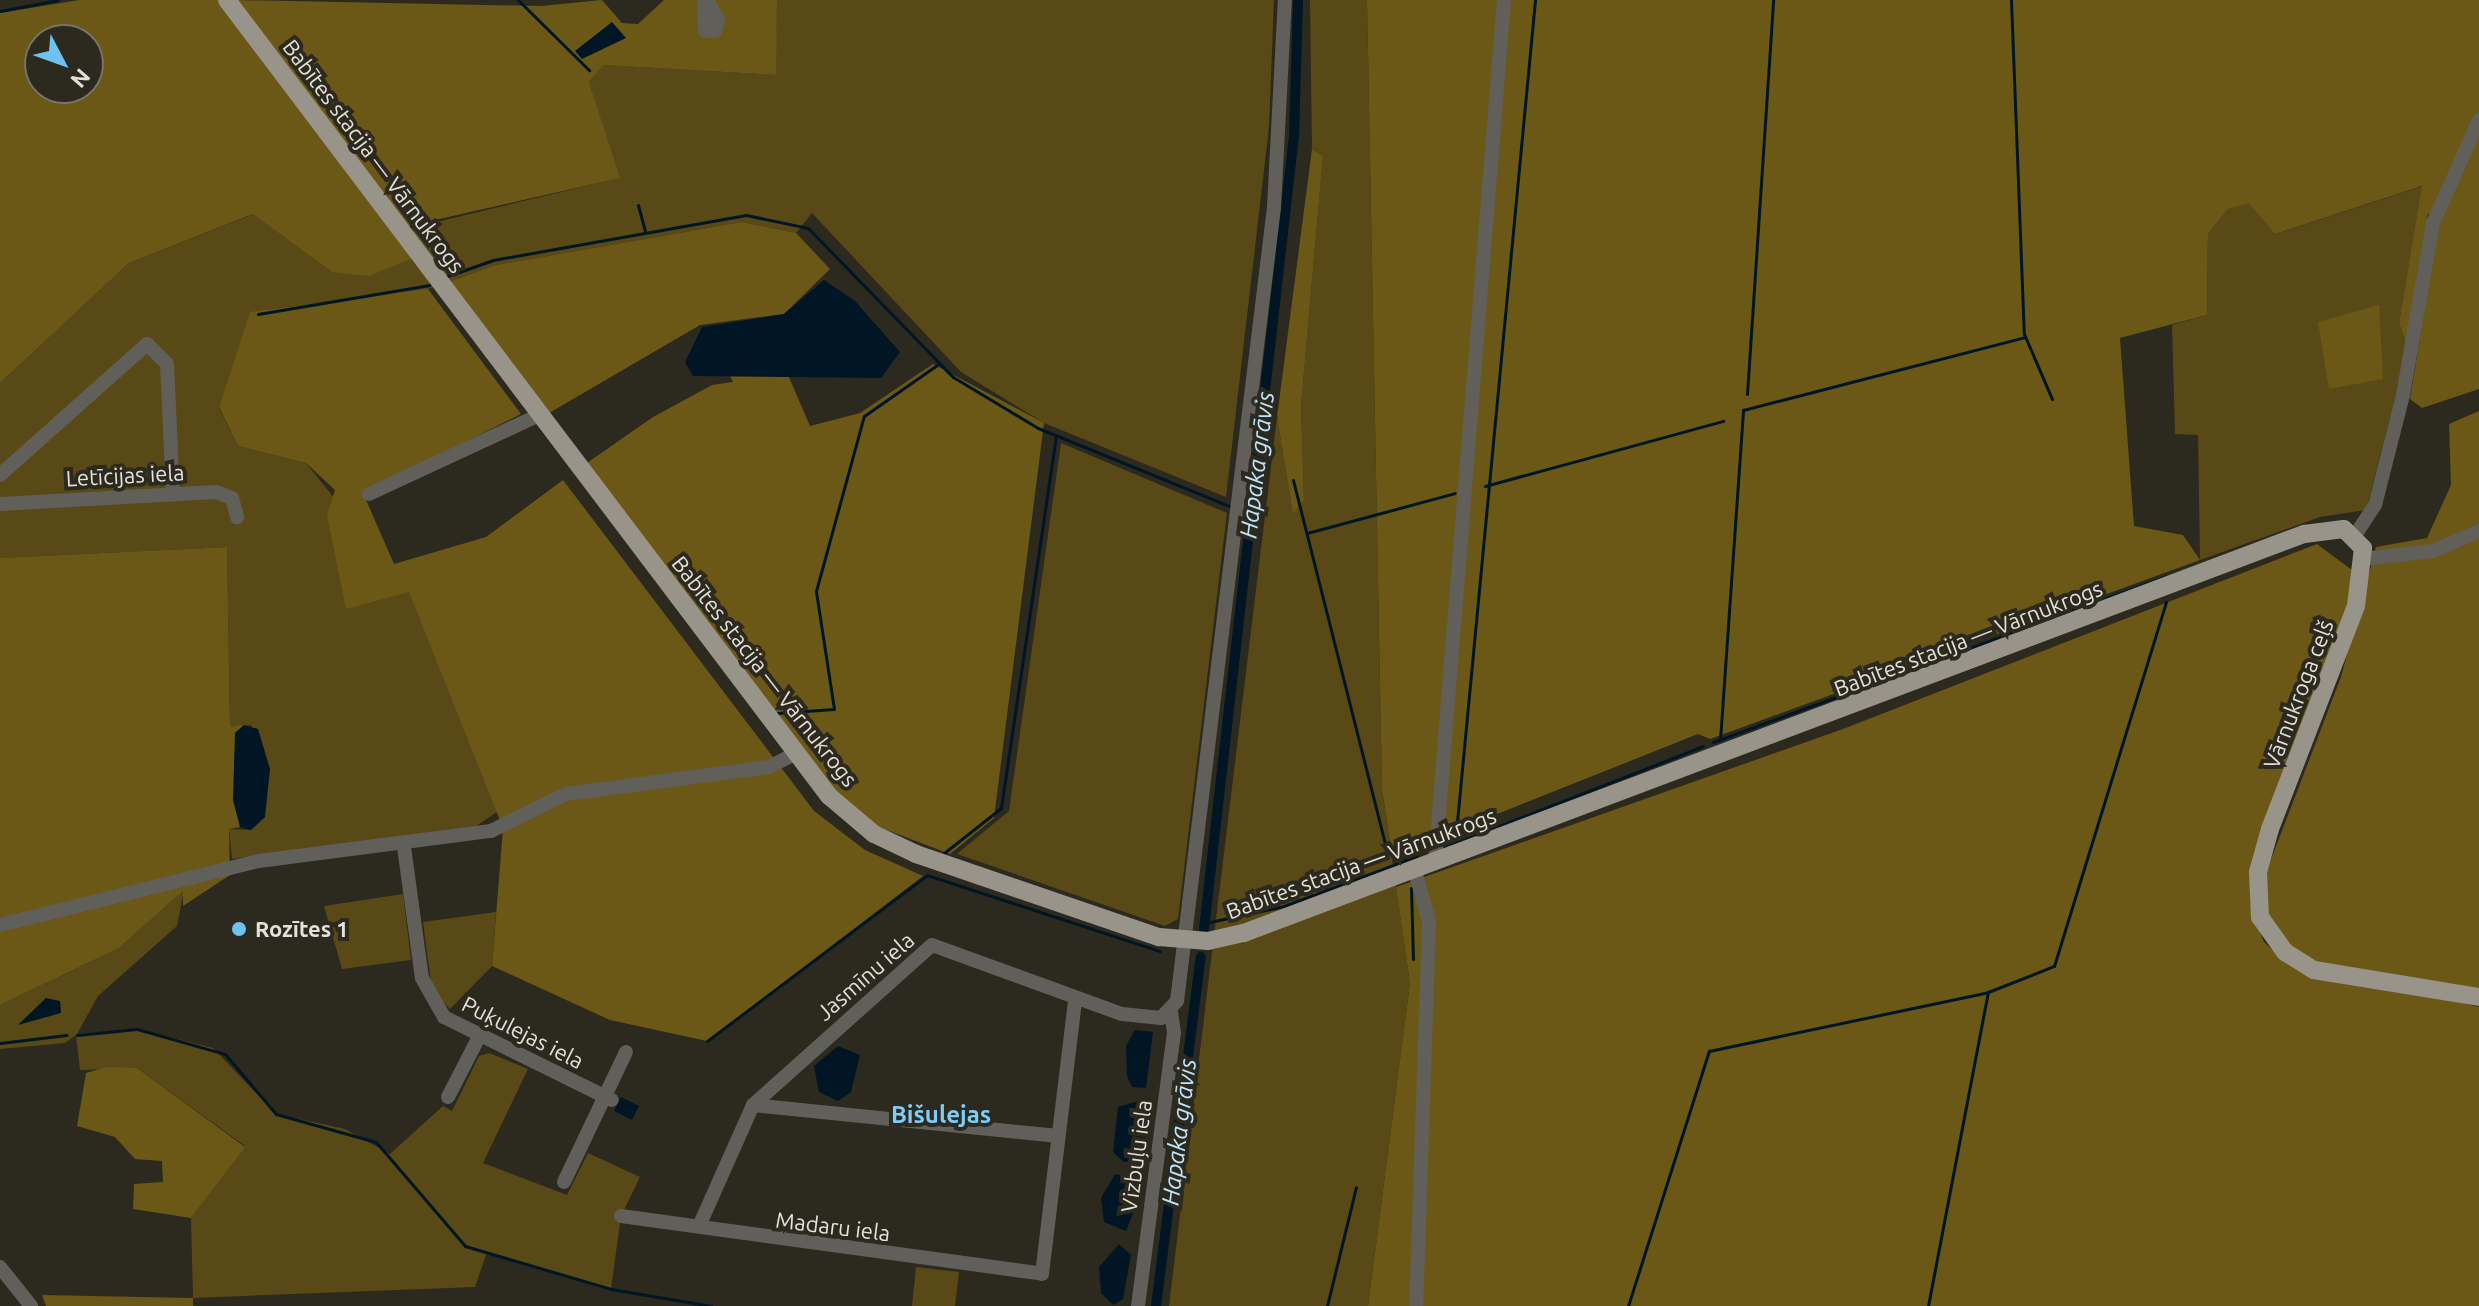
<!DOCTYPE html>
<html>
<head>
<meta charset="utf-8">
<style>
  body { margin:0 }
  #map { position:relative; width:2479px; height:1306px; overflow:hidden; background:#2c291e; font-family:Ubuntu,sans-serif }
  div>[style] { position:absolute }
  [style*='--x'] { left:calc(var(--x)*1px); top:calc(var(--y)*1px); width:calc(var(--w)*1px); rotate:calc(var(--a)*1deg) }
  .green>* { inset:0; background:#594916 }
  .forest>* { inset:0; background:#6b5816 }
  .water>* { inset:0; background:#001624 }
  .stream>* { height:3px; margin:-1.5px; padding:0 1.5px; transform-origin:1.5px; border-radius:1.5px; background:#001624 }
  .canal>* { height:10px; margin:-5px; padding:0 5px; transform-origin:5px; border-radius:5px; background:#001624 }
  .minor>* { height:14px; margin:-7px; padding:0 7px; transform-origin:7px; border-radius:7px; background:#615f5a }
  .major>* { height:18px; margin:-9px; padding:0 9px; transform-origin:9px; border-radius:9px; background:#989489 }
  .dots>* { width:22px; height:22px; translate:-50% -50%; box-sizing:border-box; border:4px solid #2c291e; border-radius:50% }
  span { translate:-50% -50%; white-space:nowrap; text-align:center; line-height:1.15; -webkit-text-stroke:8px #2c291e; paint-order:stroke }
  .street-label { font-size:22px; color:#e4e1da }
  .poi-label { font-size:22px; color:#e4e1da; font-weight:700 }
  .left { translate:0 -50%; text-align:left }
  .water-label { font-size:24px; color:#bde5fe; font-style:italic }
  .neighbourhood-label { font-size:24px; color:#7fccf9; font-weight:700 }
  .north { position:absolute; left:24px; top:24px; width:80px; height:80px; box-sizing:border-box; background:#2c291e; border:2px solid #767369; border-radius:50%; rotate:131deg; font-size:22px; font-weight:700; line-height:32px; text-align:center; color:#e4e1da }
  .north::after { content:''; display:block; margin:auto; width:28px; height:36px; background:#6ec2f3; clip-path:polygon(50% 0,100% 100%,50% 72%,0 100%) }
</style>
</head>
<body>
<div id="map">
  <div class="green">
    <div style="clip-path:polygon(777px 0,1274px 0,1269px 127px,1226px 497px,1044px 423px,961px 372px,812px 213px,796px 233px,742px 222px,496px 265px,425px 290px,250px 313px,219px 408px,238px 446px,306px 463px,409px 591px,497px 812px,476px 826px,232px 859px,229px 829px,251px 830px,270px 769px,251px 725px,230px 728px,227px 547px,0 558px,0 383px,129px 263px,254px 214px,332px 272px,421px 255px,412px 228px,619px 178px,589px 82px,604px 65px,775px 75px)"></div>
    <div style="clip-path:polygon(1310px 0,1367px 0,1382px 789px,1410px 983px,1368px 1306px,1169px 1306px,1277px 417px,1293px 513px,1304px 500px,1301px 406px,1323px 156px,1312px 149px)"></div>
    <div style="clip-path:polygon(2423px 186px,2399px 323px,2408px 349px,2366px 510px,2320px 517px,2200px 560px,2198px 435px,2175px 434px,2172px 325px,2207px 315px,2208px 234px,2228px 209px,2249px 202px,2276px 234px)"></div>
    <div style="clip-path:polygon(1061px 443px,1227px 513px,1178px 919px,1165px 926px,957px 854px,1009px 811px)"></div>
    <div style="clip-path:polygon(184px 890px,177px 926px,98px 996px,77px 1034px,137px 1029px,213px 1048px,276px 1114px,345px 1129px,390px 1154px,443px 1106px,452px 1111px,479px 1056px,489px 1053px,528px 1069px,483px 1163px,567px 1195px,588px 1153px,640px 1177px,621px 1216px,611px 1289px,487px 1252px,475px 1287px,193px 1298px,191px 1218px,245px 1146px,137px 1068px,80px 1070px,76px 1035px,65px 1043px,0 1049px,0 1005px,119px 948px)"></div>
    <div style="clip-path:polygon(403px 894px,411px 960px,342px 969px,324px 906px)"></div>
    <div style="clip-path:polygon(496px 912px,492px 966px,450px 1009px,432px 990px,423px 922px)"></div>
    <div style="clip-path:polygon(916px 1267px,959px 1272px,955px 1306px,912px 1306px)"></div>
  </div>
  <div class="forest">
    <div style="clip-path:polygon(evenodd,79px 0,220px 0,413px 258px,369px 276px,332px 272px,253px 214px,129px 263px,0 383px,0 13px,79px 0,40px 40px,88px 40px,88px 88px,40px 88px,40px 40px)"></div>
    <div style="clip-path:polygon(236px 0,541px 6px,602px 0,622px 23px,638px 24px,664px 0,777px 0,776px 75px,604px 65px,589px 82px,620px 178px,404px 227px)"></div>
    <div style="clip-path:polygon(1367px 0,2479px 0,2479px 389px,2422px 408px,2410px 399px,2440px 215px,2428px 214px,2408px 349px,2399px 323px,2422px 186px,2275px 234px,2249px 203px,2228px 209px,2208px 234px,2207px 315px,2120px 338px,2134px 526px,2183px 535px,2200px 560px,1710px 739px,1698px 734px,1392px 856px,1382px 789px)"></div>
    <div style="clip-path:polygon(1312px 149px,1323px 156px,1301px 406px,1304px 500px,1293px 514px,1277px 417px)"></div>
    <div style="clip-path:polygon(742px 222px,796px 233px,830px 269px,784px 314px,700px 325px,544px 416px,445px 283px,496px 265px)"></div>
    <div style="clip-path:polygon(428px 289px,521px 414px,363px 493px,394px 564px,486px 537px,563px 480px,814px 811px,865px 850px,923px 876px,707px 1041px,610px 1020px,492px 966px,503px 828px,409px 592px,346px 609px,327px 515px,335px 490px,306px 463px,238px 446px,219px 407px,250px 312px)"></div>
    <div style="clip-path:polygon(2379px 305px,2383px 379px,2329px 389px,2318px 322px)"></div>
    <div style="clip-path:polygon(933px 364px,1044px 423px,994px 818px,950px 854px,879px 827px,833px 792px,584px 465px,653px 417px,712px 385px,733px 382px,730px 376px,788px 375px,810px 426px,860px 413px)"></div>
    <div style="clip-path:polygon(2479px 411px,2479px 992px,2315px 966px,2289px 951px,2264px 916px,2265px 875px,2341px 677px,2376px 547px,2427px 538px,2451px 485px,2449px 424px)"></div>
    <div style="clip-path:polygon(2317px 544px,2352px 570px,2349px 606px,2264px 828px,2253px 914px,2264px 942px,2287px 963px,2479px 1007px,2479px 1306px,1368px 1306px,1410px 983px,1396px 887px,1843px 729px)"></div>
    <div style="clip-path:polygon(227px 547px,230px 727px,244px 725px,235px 733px,240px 827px,229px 829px,230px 875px,183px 906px,183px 891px,119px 948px,0 1005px,0 558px)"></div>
    <div style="clip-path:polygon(107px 1067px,137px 1068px,245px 1147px,191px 1218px,133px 1209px,134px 1184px,163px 1182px,162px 1161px,135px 1159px,115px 1137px,77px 1126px,86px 1073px)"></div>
    <div style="clip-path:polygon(42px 1295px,193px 1298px,193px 1306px,46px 1306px)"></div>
  </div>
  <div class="water">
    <div style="clip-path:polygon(612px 22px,626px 38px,582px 59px,575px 51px)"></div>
    <div style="clip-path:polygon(824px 280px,855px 301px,900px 352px,881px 378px,693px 376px,685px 362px,702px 327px,784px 314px)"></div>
    <div style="clip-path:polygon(244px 725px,258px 729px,270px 769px,265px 817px,251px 830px,240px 827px,233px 800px,235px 733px)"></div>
    <div style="clip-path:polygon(46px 998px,60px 1001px,61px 1013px,18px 1025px)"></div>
    <div style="clip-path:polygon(1135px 1030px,1153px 1032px,1146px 1088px,1132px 1087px,1127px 1076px,1126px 1046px)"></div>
    <div style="clip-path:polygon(838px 1046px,860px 1055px,851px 1092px,838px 1101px,819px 1092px,814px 1066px)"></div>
    <div style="clip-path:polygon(621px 1097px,639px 1106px,632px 1120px,614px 1111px)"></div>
    <div style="clip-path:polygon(1142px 1100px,1149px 1109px,1145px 1150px,1141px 1161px,1124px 1162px,1113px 1152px,1118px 1107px)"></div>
    <div style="clip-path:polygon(1115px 1174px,1137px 1179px,1141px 1193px,1126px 1231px,1104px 1222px,1101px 1198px)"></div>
    <div style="clip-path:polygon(1119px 1244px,1131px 1255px,1123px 1299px,1113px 1305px,1101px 1293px,1099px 1267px)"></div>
  </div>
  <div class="stream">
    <div style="--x:518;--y:0;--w:100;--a:44.6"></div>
    <div style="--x:2011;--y:0;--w:334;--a:87.8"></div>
    <div style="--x:2024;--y:334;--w:71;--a:66.7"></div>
    <div style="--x:0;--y:11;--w:59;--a:-10.7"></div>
    <div style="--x:638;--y:205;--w:27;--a:75"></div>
    <div style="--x:445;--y:277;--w:51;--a:-19.5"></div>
    <div style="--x:493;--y:260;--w:257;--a:-10.1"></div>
    <div style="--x:746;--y:215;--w:63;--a:11.8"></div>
    <div style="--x:808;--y:228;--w:208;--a:45.8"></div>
    <div style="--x:953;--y:377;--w:99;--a:31"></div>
    <div style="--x:1038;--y:428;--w:209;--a:22.2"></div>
    <div style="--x:258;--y:314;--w:174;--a:-9.6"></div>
    <div style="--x:1747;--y:394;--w:395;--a:-86.2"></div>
    <div style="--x:1293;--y:480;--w:375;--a:75.8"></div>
    <div style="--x:1485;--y:486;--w:247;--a:-15.3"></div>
    <div style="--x:1242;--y:512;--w:12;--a:24"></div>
    <div style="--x:1307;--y:533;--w:153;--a:-15.1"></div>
    <div style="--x:777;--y:713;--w:57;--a:-4"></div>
    <div style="--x:834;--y:709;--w:119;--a:-98.7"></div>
    <div style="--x:816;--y:591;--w:181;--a:-74.7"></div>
    <div style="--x:864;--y:416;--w:89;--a:-34.9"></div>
    <div style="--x:1720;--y:740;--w:331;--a:-86"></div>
    <div style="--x:1743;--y:410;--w:291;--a:-14.5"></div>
    <div style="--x:1713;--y:742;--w:482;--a:-20.1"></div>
    <div style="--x:1455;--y:843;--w:847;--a:-84.58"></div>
    <div style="--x:1443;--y:848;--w:279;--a:-21.4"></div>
    <div style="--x:944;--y:853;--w:73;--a:-38.3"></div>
    <div style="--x:1001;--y:808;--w:376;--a:-81.6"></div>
    <div style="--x:1411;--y:888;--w:71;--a:88.4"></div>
    <div style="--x:1205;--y:923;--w:81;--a:-12.1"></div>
    <div style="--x:1284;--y:906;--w:142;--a:-20.6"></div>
    <div style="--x:77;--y:1035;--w:60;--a:-5.7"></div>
    <div style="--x:137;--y:1029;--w:91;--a:15.9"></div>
    <div style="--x:225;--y:1054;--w:79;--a:49.6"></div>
    <div style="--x:276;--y:1114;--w:104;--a:15.6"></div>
    <div style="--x:376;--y:1142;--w:137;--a:49.4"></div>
    <div style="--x:465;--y:1246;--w:152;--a:16.4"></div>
    <div style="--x:611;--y:1289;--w:102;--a:9.6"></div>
    <div style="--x:707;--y:1041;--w:276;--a:-37"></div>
    <div style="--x:927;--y:875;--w:245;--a:18.1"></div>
    <div style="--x:0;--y:1043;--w:67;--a:-6.8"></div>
    <div style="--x:1327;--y:1306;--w:122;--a:-76.3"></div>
    <div style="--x:1628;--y:1306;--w:268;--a:-72.4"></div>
    <div style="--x:1709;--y:1051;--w:285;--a:-11.9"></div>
    <div style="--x:1988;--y:992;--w:71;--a:-21.5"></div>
    <div style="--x:2054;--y:966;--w:381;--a:-72.9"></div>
    <div style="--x:1928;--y:1306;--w:320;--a:-79.2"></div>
  </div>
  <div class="canal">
    <div style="--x:1204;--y:929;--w:798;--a:-83.53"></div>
    <div style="--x:1294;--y:136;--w:136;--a:-88.3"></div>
    <div style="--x:1156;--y:1306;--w:352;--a:-82.7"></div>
  </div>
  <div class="minor">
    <div style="--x:704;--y:0;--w:31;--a:88"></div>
    <div style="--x:705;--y:31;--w:10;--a:0"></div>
    <div style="--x:715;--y:31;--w:11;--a:-75"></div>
    <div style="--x:718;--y:20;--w:23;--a:-119"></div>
    <div style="--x:0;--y:475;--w:197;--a:-41.7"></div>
    <div style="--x:147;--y:344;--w:28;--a:45"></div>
    <div style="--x:167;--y:364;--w:131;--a:87.4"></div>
    <div style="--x:369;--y:494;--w:187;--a:-24.9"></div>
    <div style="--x:0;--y:504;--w:216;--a:-3.2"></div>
    <div style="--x:216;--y:492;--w:17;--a:21"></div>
    <div style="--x:232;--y:498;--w:20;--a:75"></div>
    <div style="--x:2356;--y:534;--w:35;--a:-57"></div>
    <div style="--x:2375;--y:505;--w:114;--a:-75.7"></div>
    <div style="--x:2403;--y:395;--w:175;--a:-80.1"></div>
    <div style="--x:2433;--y:223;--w:113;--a:-65.9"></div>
    <div style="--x:2363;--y:559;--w:70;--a:-6.5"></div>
    <div style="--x:2433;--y:551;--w:50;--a:-23.5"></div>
    <div style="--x:404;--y:847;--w:132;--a:82.2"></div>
    <div style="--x:422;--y:978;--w:45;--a:60.6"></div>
    <div style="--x:444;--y:1017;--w:187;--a:26.3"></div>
    <div style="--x:1435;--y:863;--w:866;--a:-85.43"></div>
    <div style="--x:1415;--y:871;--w:52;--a:74.4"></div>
    <div style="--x:1429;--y:921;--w:385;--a:91.9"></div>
    <div style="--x:0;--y:925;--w:267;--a:-13.9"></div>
    <div style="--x:259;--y:861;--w:234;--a:-7.4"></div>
    <div style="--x:491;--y:831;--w:84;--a:-26.3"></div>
    <div style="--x:566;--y:794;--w:205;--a:-7.6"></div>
    <div style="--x:769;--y:767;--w:29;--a:-27"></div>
    <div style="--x:448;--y:1097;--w:68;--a:-62.7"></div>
    <div style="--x:753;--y:1105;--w:307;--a:5.8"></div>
    <div style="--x:564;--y:1182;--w:144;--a:-64.5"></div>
    <div style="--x:621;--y:1216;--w:425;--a:7.8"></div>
    <div style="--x:1042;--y:1274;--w:276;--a:-83.1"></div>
    <div style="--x:700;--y:1224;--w:130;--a:-66"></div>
    <div style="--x:753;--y:1105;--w:240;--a:-41.8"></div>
    <div style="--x:932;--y:945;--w:202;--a:20"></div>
    <div style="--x:1122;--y:1014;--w:39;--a:6"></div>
    <div style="--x:1161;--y:1018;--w:23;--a:-47"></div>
    <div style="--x:1177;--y:1001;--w:800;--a:-83.03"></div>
    <div style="--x:1274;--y:207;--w:207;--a:-87"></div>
    <div style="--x:0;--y:1267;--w:50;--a:51.5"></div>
    <div style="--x:1138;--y:1306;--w:275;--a:-82.5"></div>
    <div style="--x:1174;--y:1033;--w:21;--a:-98"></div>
  </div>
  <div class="major">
    <div style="--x:227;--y:0;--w:998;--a:52.9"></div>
    <div style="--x:829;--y:796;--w:59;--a:40.2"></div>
    <div style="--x:874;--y:834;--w:47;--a:25.5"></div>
    <div style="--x:916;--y:854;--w:257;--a:18.9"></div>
    <div style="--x:1159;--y:937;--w:49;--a:4.7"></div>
    <div style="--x:1208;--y:941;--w:37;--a:-13"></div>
    <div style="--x:1244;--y:933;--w:1133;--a:-20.63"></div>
    <div style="--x:2304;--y:534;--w:40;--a:-7.1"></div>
    <div style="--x:2344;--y:529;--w:27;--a:45"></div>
    <div style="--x:2363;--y:548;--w:58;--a:96.9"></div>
    <div style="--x:2356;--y:606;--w:239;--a:111.1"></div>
    <div style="--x:2270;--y:829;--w:45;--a:105.6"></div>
    <div style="--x:2258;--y:872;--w:45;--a:87.5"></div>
    <div style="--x:2260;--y:917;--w:43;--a:54.5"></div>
    <div style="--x:2285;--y:952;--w:34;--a:32"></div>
    <div style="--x:2314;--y:970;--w:167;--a:9.3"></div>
  </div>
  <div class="dots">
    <div style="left:239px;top:929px;background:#6ec2f3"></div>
  </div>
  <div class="street-label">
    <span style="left:374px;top:156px;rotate:53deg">Babītes stacija — Vārnukrogs</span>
    <span style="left:125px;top:475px;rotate:-3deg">Letīcijas iela</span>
    <span style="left:1968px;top:638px;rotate:-21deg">Babītes stacija — Vārnukrogs</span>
    <span style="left:765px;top:671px;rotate:52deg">Babītes stacija — Vārnukrogs</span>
    <span style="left:2298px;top:694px;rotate:-69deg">Vārnukroga ceļš</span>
    <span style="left:1361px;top:863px;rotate:-20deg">Babītes stacija — Vārnukrogs</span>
    <span style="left:865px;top:976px;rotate:-41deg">Jasmīnu iela</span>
    <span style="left:523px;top:1032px;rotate:27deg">Puķulejas iela</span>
    <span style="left:1136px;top:1156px;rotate:-82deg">Vizbuļu iela</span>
    <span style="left:833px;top:1226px;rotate:7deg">Madaru iela</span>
  </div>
  <div class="poi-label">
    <span class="left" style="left:255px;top:929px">Rozītes 1</span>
  </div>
  <div class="water-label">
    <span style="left:1257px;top:465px;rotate:-83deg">Hapaka grāvis</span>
    <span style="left:1179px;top:1132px;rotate:-83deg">Hapaka grāvis</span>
  </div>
  <div class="neighbourhood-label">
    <span style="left:941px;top:1115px">Bišulejas</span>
  </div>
  <div class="north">N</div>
</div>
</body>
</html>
